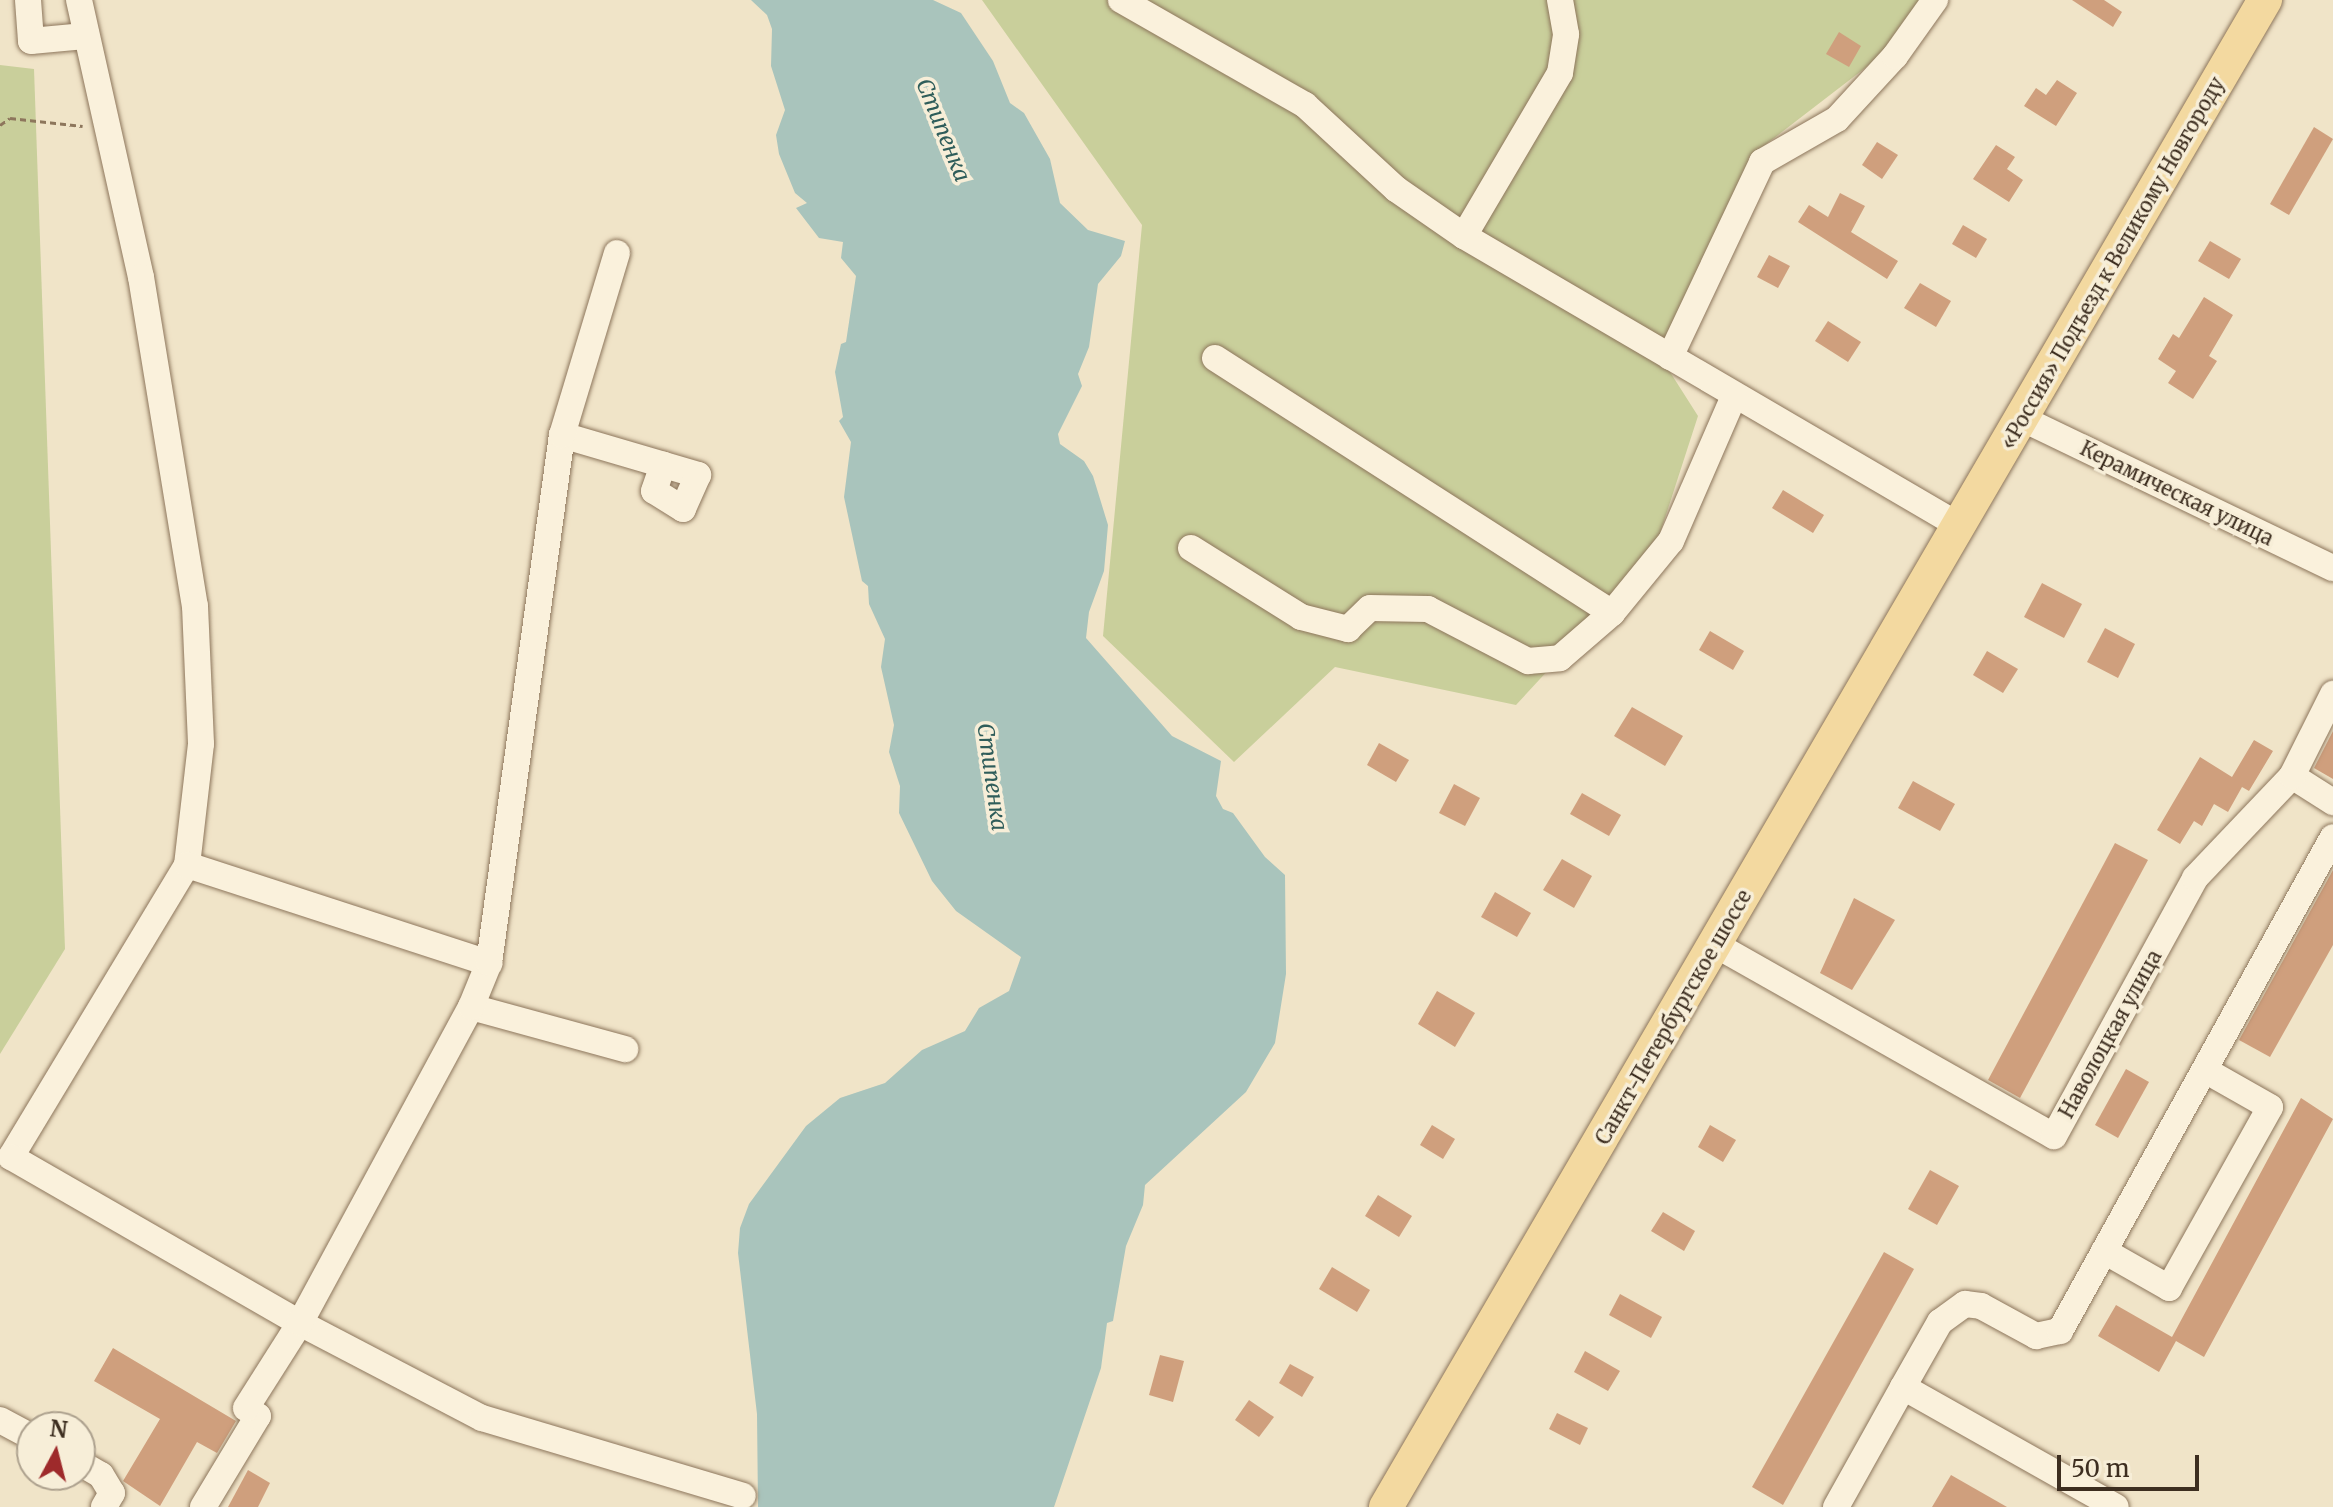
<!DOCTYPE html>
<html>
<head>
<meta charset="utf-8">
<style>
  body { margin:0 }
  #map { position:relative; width:2333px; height:1507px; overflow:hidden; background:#f0e4c8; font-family:Merriweather,serif }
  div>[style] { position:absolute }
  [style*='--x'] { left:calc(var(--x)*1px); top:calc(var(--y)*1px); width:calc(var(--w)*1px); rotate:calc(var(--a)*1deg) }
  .green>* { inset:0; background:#c9cf9b }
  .water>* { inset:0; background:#a9c4bc }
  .building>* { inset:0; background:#cf9f7d }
  .path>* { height:3px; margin-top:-1.5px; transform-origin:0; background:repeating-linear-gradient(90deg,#8d765c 0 6px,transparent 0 10px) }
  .roads { filter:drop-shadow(0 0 2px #8d765c) drop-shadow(0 0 2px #8d765c) }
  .minor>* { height:26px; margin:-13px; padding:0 13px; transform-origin:13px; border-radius:13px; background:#faf1dc }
  .major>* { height:34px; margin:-17px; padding:0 17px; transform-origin:17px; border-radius:17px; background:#f3d9a0 }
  span { translate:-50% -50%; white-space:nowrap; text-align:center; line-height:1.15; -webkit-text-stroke:7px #f7eed8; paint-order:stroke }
  .street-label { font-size:20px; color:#3d2e20 }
  .water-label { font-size:22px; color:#2f5d5a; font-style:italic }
  .north { position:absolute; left:16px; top:1411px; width:80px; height:80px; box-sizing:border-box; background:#f7eed8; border:2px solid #ada18e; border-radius:50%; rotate:7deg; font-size:22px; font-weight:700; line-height:32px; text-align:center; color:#3d2e20 }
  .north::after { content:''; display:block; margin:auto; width:28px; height:36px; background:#9e2a2b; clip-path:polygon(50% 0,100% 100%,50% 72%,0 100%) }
  .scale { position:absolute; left:2057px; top:1455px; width:142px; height:36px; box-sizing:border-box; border:4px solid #3d2e20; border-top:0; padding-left:10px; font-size:24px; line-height:28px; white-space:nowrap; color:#3d2e20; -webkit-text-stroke:6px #f7eed8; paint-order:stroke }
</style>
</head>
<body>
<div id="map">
  <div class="green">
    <div style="clip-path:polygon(982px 0,1922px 0,1895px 45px,1765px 145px,1663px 361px,1698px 416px,1652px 558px,1516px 705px,1335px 667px,1234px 762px,1103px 636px,1142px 225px)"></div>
    <div style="clip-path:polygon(0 65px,34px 69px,65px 949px,0 1054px)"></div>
  </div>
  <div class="water">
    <div style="clip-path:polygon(751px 0,933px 0,961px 13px,993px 61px,1010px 103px,1024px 113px,1050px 159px,1060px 203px,1088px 230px,1125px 241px,1121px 256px,1098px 284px,1089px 347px,1078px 374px,1082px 386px,1058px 434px,1060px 444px,1084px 461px,1093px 476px,1108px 525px,1104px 571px,1089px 612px,1086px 638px,1172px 736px,1221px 761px,1216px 796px,1223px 809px,1233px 813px,1265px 857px,1285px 875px,1286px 974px,1275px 1043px,1246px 1092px,1145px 1185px,1143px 1205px,1126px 1246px,1113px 1321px,1107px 1323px,1101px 1368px,1054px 1507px,758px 1507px,757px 1414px,738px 1253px,740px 1228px,749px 1204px,806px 1126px,840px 1098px,885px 1083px,922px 1050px,965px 1031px,979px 1008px,1009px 991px,1021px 957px,956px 911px,932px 881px,899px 813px,900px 786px,889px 752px,894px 725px,881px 667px,885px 639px,869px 604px,868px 586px,862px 581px,844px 497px,851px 442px,839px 421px,843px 417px,835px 372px,841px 344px,846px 342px,856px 276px,841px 258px,843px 242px,819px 238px,796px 208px,807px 203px,795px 193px,779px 154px,776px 135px,785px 110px,771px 66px,772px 29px,767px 15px)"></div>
  </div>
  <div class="building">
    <div style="clip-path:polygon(2072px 0,2104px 0,2122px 12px,2113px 27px)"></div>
    <div style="clip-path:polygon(1839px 32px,1861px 46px,1849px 67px,1826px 54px)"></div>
    <div style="clip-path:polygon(2057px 80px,2077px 93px,2056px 126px,2024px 106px,2036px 88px,2046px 95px)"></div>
    <div style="clip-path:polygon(2314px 127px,2333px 139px,2289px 215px,2270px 204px)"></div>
    <div style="clip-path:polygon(1877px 142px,1898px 155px,1882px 179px,1862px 165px)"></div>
    <div style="clip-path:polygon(1996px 145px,2015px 157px,2007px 169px,2023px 180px,2009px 202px,1973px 179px)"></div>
    <div style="clip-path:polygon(1840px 193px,1865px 206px,1851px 232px,1898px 261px,1887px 279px,1798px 222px,1809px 205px,1828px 217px)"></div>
    <div style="clip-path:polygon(1963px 225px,1987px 239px,1976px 258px,1952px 244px)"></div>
    <div style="clip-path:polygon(2210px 241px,2241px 259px,2229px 279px,2198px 261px)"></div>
    <div style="clip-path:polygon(1769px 255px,1790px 266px,1778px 288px,1757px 277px)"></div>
    <div style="clip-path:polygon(1920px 283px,1951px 301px,1936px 327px,1904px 308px)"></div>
    <div style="clip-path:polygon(2204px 297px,2233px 315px,2209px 356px,2217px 361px,2193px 399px,2168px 383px,2176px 371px,2158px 359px,2173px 334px,2179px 338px)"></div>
    <div style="clip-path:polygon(1828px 321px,1861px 342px,1848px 362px,1815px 341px)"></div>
    <div style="clip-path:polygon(1783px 490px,1824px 515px,1813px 533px,1772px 508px)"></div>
    <div style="clip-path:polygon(2042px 583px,2082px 604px,2064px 638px,2024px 617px)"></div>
    <div style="clip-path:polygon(2105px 628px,2135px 644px,2118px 678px,2087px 662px)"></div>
    <div style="clip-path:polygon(1710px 631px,1744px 651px,1733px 670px,1699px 650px)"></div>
    <div style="clip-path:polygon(1987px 651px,2018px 669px,2003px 693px,1973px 675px)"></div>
    <div style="clip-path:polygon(1632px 707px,1683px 736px,1665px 766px,1614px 736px)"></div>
    <div style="clip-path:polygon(2333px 731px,2333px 779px,2314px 768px)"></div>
    <div style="clip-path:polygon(2254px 740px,2273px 751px,2249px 791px,2242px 787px,2228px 812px,2214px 804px,2202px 826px,2194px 821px,2180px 844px,2157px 830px,2200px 757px,2232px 777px)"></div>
    <div style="clip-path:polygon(1379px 743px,1409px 760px,1396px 782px,1367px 765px)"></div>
    <div style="clip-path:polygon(1913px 781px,1955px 804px,1940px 831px,1898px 808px)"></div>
    <div style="clip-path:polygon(1454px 784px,1480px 798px,1465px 826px,1439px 813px)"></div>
    <div style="clip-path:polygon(1582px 793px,1621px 815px,1609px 836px,1570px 814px)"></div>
    <div style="clip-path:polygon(2115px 843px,2148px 860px,2020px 1098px,1988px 1080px)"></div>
    <div style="clip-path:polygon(1562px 859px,1592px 876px,1574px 908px,1543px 890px)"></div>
    <div style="clip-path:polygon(2333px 870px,2333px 945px,2270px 1057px,2239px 1040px)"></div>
    <div style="clip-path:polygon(1495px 892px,1531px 913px,1517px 937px,1481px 917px)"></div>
    <div style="clip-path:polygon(1854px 898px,1895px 920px,1852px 990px,1820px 973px)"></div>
    <div style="clip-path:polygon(1437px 991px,1475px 1013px,1455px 1047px,1418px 1024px)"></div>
    <div style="clip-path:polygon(2126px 1069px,2149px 1082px,2118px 1138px,2095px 1125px)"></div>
    <div style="clip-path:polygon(2301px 1098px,2333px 1119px,2204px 1357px,2176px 1341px,2159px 1372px,2098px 1336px,2116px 1305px,2172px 1337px)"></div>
    <div style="clip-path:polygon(1432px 1125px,1455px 1139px,1443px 1159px,1420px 1145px)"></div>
    <div style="clip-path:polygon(1710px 1125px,1736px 1140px,1723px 1162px,1698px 1147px)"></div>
    <div style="clip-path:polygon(1930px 1170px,1959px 1186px,1937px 1225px,1908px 1209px)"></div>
    <div style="clip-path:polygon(1378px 1195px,1412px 1216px,1399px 1237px,1365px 1216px)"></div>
    <div style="clip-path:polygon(1663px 1212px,1695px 1231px,1684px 1251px,1651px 1231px)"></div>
    <div style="clip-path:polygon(1884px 1252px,1914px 1269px,1783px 1505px,1752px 1487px)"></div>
    <div style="clip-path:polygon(1332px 1267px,1370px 1290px,1357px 1312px,1319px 1289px)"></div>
    <div style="clip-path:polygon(1620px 1294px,1662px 1317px,1651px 1338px,1609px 1315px)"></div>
    <div style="clip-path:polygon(113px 1348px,236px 1421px,217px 1453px,197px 1442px,160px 1506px,123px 1481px,160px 1419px,94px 1381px)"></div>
    <div style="clip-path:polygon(1585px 1351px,1620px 1371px,1608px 1391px,1574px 1372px)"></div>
    <div style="clip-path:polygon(1160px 1355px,1184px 1361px,1173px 1402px,1149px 1395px)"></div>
    <div style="clip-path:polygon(1290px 1364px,1314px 1377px,1302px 1397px,1279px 1383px)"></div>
    <div style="clip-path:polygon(1249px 1400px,1274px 1417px,1259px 1437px,1235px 1420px)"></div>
    <div style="clip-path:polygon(1557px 1413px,1588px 1428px,1580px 1445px,1549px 1429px)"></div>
    <div style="clip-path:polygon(248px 1470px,270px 1483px,258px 1507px,228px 1507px)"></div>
    <div style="clip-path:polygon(1951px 1475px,2007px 1507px,1932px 1507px)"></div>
  </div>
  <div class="path">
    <div style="--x:0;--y:125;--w:12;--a:-35"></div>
    <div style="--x:10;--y:118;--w:73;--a:6.3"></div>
  </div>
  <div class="roads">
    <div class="minor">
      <div style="--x:28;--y:0;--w:41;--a:85.8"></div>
      <div style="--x:31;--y:41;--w:54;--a:-5.3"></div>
      <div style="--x:79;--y:0;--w:284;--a:77.4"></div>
      <div style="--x:141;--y:277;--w:333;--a:80.7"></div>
      <div style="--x:195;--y:606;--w:138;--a:87.5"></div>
      <div style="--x:201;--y:744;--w:122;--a:96.6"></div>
      <div style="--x:187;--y:865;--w:341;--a:121.1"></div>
      <div style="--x:11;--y:1157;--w:333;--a:29.9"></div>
      <div style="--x:300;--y:1323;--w:205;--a:27.6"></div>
      <div style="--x:482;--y:1418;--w:272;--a:16.6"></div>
      <div style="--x:1121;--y:0;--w:212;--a:29.7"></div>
      <div style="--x:1305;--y:105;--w:124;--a:42.7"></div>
      <div style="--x:1396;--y:189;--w:83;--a:34.7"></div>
      <div style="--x:1464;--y:236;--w:572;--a:30.33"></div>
      <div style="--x:1464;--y:236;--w:189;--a:-59.5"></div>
      <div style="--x:1560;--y:73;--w:39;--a:-81"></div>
      <div style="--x:1566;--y:34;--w:35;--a:-100"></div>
      <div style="--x:1670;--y:357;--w:216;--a:-64.7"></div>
      <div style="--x:1762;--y:162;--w:86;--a:-29.8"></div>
      <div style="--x:1837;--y:119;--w:86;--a:-47.4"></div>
      <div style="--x:1895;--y:56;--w:69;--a:-54.5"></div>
      <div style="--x:1215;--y:358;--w:472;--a:32.7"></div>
      <div style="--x:2021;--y:418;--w:346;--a:25.7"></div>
      <div style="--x:562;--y:435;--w:142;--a:16.4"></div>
      <div style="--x:698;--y:475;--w:37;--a:114"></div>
      <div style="--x:683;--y:509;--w:34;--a:-148"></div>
      <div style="--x:654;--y:491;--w:28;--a:-71"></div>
      <div style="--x:1191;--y:548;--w:130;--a:32.1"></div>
      <div style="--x:1301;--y:617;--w:49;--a:14.3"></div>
      <div style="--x:1348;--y:629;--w:30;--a:-44"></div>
      <div style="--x:1370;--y:608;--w:58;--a:1"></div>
      <div style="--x:1428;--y:609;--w:113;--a:27.5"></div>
      <div style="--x:1528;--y:661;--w:32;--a:-5"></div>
      <div style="--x:1560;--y:658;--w:69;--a:-40.9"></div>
      <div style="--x:1612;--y:613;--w:93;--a:-50.7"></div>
      <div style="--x:1671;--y:541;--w:158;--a:-66.5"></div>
      <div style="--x:2292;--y:776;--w:49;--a:32.4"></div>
      <div style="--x:187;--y:865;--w:318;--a:18"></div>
      <div style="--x:1716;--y:945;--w:388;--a:29.5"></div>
      <div style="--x:2054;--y:1136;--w:294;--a:-61.3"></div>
      <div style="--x:2195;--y:878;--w:141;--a:-46.4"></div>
      <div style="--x:2292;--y:776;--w:92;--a:-63.4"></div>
      <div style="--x:471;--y:1007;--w:160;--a:15.3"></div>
      <div style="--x:2104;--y:1251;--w:75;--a:29.6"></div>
      <div style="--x:2169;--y:1288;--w:207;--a:-60.8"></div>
      <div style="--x:2270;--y:1107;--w:75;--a:-150.4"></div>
      <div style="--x:1903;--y:1387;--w:75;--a:-60.4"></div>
      <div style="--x:1940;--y:1322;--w:31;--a:-36"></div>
      <div style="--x:1965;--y:1304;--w:16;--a:7"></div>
      <div style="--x:1981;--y:1306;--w:63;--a:28.6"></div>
      <div style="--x:2036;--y:1336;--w:25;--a:-12"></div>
      <div style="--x:2060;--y:1331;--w:564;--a:-61.07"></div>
      <div style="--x:0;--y:1420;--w:36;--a:28"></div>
      <div style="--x:80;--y:1463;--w:24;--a:30"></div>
      <div style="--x:101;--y:1475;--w:21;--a:59"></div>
      <div style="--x:112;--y:1493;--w:16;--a:120"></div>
      <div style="--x:203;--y:1507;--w:106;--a:-58.9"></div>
      <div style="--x:258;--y:1416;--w:14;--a:-146"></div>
      <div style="--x:246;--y:1408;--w:101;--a:-57.6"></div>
      <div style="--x:300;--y:1323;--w:359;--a:-61.6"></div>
      <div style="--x:471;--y:1007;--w:48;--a:-67.8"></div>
      <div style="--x:489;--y:963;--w:533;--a:-82.13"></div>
      <div style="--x:562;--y:435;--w:190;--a:-73.2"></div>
      <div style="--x:1836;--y:1507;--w:137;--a:-60.8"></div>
      <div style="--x:1903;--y:1387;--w:244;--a:29.4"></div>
    </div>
    <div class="major">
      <div style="--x:1386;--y:1507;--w:1745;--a:-59.75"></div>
    </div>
  </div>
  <div class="street-label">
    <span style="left:2112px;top:263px;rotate:-60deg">«Россия» Подъезд к Великому Новгороду</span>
    <span style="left:2177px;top:493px;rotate:26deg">Керамическая улица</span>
    <span style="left:1673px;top:1017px;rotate:-60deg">Санкт-Петербургское шоссе</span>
    <span style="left:2110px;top:1034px;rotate:-61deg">Наволоцкая улица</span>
  </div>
  <div class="water-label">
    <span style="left:943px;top:130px;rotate:68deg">Стипенка</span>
    <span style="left:992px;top:777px;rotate:82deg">Стипенка</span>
  </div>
  <div class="north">N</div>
  <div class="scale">50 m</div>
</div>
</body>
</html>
